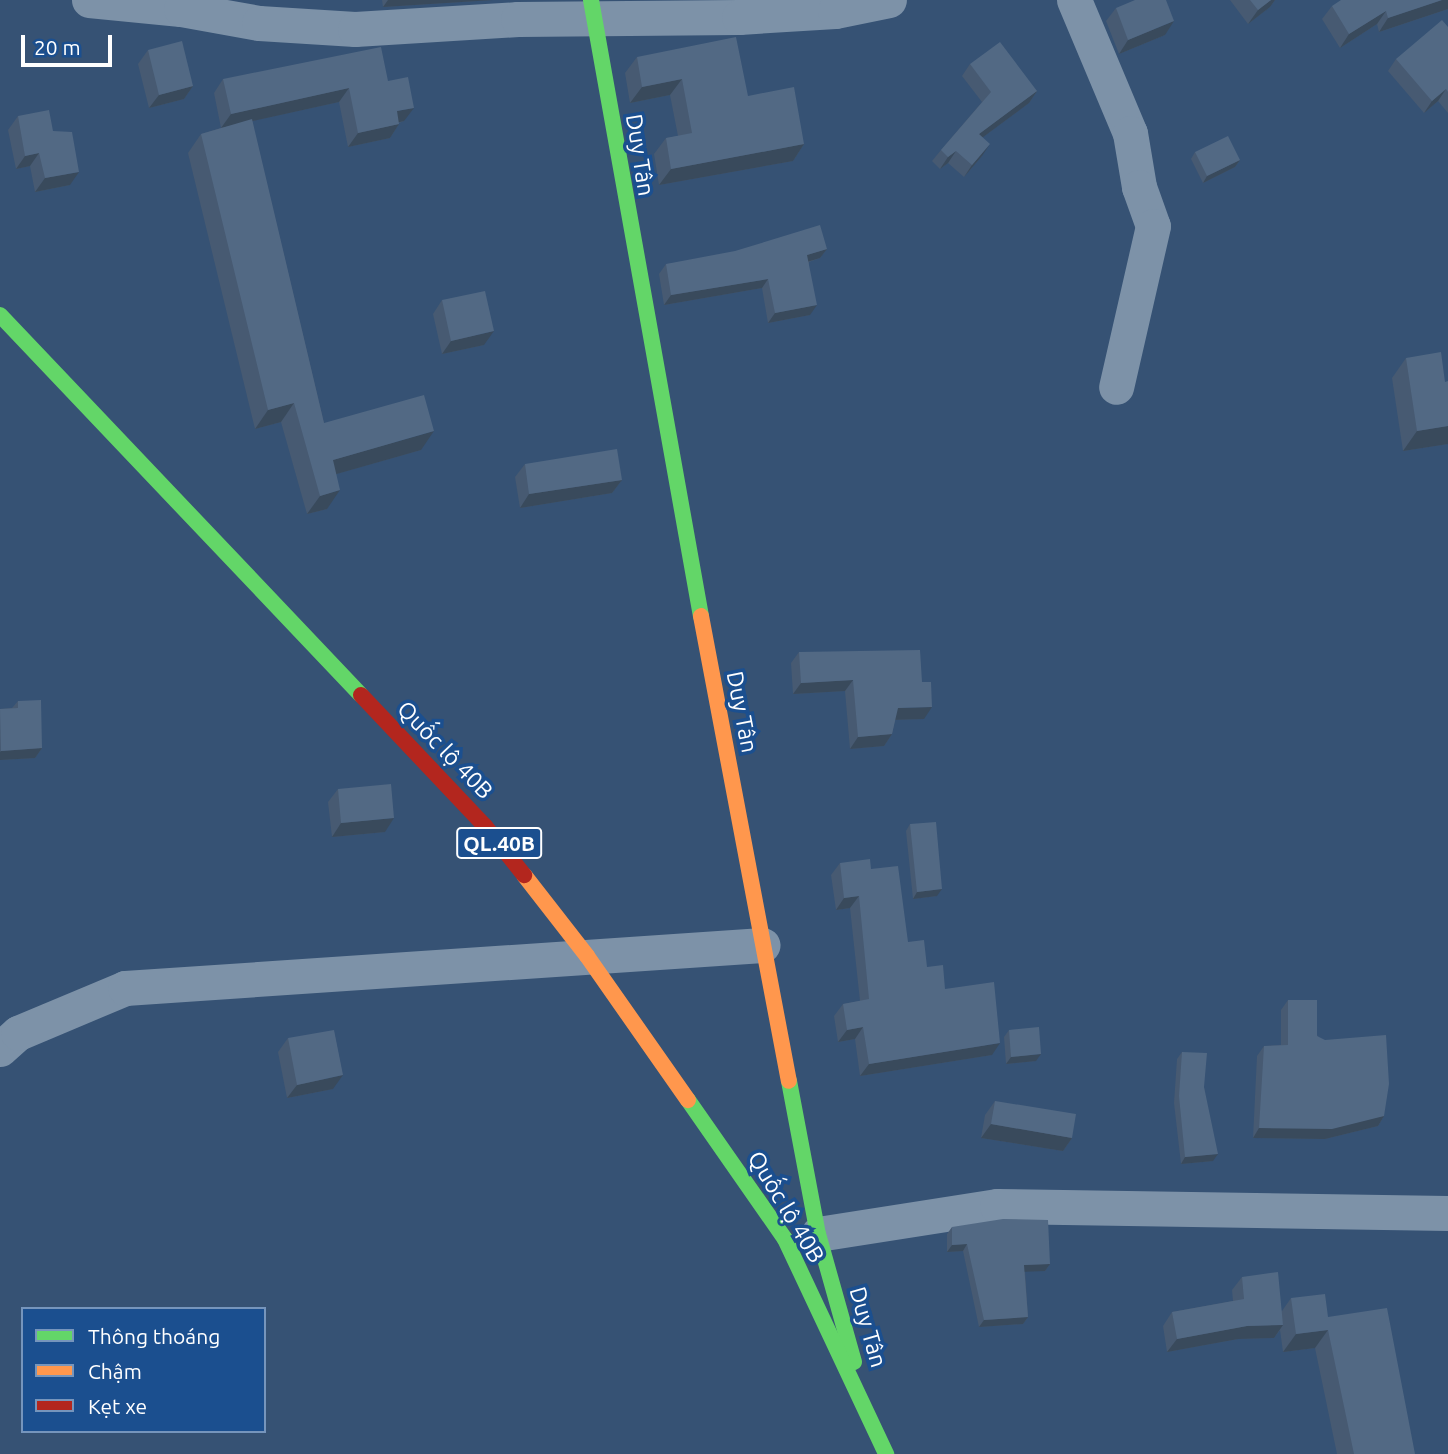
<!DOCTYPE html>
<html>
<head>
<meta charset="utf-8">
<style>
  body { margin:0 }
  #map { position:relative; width:1448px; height:1454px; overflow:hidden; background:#365274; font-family:Ubuntu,sans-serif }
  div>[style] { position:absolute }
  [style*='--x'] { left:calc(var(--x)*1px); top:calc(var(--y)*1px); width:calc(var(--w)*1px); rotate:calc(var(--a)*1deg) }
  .street>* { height:35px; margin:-17.5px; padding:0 17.5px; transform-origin:17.5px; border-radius:17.5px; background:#7d92a8 }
  .fast>* { height:16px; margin:-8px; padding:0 8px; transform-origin:8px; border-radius:8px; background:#63d668 }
  .slow>* { height:16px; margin:-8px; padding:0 8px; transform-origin:8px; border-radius:8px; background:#ff974d }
  .jam>* { height:16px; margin:-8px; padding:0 8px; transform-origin:8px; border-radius:8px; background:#b3261e }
  .wall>* { inset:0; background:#475a72 }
  .shaded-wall>* { inset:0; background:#394a5c }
  .building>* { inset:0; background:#526984 }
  span { translate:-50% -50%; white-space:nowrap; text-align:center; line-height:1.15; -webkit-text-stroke:7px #1b4f8f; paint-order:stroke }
  .shield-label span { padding:2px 5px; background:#1b4f8f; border:2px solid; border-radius:5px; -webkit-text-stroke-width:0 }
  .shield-label { font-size:21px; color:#fff; font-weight:700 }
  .street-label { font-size:23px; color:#fff }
  .legend { position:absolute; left:21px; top:1307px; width:245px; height:126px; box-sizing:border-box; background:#1b4f8f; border:2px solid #7695bc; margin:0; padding:9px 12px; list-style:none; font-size:21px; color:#fff }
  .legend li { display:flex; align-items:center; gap:14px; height:35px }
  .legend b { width:35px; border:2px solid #7695bc }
  .scale { position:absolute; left:21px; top:35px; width:91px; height:32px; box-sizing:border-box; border:4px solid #fff; border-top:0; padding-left:9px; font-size:21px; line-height:24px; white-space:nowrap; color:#fff; -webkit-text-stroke:5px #1b4f8f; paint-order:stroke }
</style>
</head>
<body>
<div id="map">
  <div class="street">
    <div style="--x:89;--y:0;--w:92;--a:5.6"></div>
    <div style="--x:181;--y:9;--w:79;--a:10.2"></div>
    <div style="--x:259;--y:23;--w:96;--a:3.6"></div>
    <div style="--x:355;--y:29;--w:163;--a:-3.5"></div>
    <div style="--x:518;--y:19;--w:221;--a:-0.5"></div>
    <div style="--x:739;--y:17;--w:96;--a:-3.6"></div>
    <div style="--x:835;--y:11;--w:55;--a:-11.5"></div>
    <div style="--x:1074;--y:0;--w:144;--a:67.2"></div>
    <div style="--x:1130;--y:133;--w:55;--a:80.5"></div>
    <div style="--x:1139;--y:187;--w:41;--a:70.3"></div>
    <div style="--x:1153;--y:226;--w:165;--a:102.9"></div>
    <div style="--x:0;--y:1049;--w:24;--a:-42"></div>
    <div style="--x:18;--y:1033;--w:116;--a:-22.8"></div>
    <div style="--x:125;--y:988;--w:639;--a:-3.86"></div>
    <div style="--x:818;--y:1234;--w:181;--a:-8.9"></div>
    <div style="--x:997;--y:1206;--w:451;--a:0.9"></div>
  </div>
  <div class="fast">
    <div style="--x:591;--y:0;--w:626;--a:79.88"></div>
    <div style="--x:0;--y:315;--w:524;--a:46.47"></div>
    <div style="--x:789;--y:1081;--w:156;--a:79.3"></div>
    <div style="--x:818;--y:1234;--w:133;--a:74.3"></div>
    <div style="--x:688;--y:1100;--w:169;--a:55.1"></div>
    <div style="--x:785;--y:1239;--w:238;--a:64.8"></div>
  </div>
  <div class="slow">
    <div style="--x:701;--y:616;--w:473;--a:79.3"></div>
    <div style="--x:524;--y:875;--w:103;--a:52.1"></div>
    <div style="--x:587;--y:956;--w:176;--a:55"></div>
  </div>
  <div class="jam">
    <div style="--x:361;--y:695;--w:180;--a:46.6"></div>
    <div style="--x:485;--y:826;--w:63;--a:51.5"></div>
  </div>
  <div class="wall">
    <div style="clip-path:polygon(382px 0,493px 0,383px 7px)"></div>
    <div style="clip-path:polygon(1230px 0,1275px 0,1270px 7px,1248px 24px)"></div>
    <div style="clip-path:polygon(1448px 0,1448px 9px,1379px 32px,1377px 24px,1340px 48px,1322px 19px,1332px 6px)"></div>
    <div style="clip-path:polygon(1116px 8px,1165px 35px,1119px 54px,1106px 21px)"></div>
    <div style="clip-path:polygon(1448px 27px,1448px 113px,1438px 101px,1424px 113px,1388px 71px,1396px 59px)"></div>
    <div style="clip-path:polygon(148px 50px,193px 86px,184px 99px,149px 108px,138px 64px)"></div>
    <div style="clip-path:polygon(637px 57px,748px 96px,804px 144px,793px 161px,659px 185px,654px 154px,666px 138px,678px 136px,670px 95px,630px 103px,625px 73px)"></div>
    <div style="clip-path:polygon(970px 64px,1037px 91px,1029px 103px,983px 137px,982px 156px,964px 177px,948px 163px,940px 169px,932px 161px,941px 150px,982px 102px,962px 76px)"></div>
    <div style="clip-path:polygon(223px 79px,388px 81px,404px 121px,399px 123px,399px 124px,390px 138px,348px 147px,339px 102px,252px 121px,324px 423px,421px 450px,336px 474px,327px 509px,307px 514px,281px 422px,255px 429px,188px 153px,201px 134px,221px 128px,214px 93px)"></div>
    <div style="clip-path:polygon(18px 116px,53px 131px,70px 185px,35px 192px,30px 166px,16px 169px,8px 130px)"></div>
    <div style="clip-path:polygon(1195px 152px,1240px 160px,1235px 167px,1203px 183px,1191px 159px)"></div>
    <div style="clip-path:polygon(827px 249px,820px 258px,809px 262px,810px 315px,768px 323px,762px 288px,664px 305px,659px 274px,666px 264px)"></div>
    <div style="clip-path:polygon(442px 300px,484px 345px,442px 354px,433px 314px)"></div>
    <div style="clip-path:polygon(1406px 358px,1445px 382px,1448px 444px,1403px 451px,1392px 378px)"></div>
    <div style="clip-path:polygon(525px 464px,622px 480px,612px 493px,520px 508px,515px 477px)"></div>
    <div style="clip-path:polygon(799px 652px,924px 719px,895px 720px,892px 734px,884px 746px,850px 749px,845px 691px,793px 694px,791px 663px)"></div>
    <div style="clip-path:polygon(18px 701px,42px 748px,35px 758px,0 760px,0 709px,12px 708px)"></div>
    <div style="clip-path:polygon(338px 789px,385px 832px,332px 837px,328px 802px)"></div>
    <div style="clip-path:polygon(910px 824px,937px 896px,913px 899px,906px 831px)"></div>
    <div style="clip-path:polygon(840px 863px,871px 869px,908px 942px,927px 967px,945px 989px,992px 1055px,860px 1076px,855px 1039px,838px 1042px,834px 1016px,843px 1004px,860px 1001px,850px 908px,836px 910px,831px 875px)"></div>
    <div style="clip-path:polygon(1288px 1000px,1384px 1116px,1378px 1126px,1325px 1139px,1253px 1138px,1257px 1056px,1264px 1046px,1281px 1045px,1281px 1010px)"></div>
    <div style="clip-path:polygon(1009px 1030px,1036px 1061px,1006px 1064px,1004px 1037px)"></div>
    <div style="clip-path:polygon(288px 1038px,333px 1089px,287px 1098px,278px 1052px)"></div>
    <div style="clip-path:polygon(1182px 1052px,1204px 1087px,1213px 1161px,1181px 1164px,1174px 1103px,1177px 1059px)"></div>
    <div style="clip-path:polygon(995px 1101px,1072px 1138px,1063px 1151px,981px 1138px,985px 1115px)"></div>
    <div style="clip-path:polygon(952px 1227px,1050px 1264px,1045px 1271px,1025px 1271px,1028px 1317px,1023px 1324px,979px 1327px,963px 1251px,947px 1252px,947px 1234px)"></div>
    <div style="clip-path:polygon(1242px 1277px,1282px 1311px,1291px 1298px,1328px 1317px,1415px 1454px,1337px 1454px,1315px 1348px,1283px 1352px,1280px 1330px,1274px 1338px,1238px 1339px,1167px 1352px,1163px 1326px,1172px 1312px,1233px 1301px,1232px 1290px)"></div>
  </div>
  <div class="shaded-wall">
    <div style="clip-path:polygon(388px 0,493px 0,383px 7px)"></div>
    <div style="clip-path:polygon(1271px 0,1275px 0,1270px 7px,1248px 24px,1258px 10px)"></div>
    <div style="clip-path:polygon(1442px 0,1448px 0,1448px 9px,1379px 32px,1388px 18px)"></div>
    <div style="clip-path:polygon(1386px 11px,1377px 24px,1340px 48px,1349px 34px)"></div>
    <div style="clip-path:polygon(1174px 21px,1165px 35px,1119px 54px,1128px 40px)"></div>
    <div style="clip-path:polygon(682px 79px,670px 95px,630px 103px,642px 87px)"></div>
    <div style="clip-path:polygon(193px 86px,184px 99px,149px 108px,159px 95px)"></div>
    <div style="clip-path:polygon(349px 88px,339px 102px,221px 128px,231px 114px)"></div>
    <div style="clip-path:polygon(1446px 89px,1438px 101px,1424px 113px,1432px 101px)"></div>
    <div style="clip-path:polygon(1037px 91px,1029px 103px,971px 146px,979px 134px)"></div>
    <div style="clip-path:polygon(414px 108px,404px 121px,387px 125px,397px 111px)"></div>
    <div style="clip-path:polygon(399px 124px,390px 138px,348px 147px,358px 133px)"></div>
    <div style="clip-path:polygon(804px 144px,793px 161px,659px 185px,671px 169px)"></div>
    <div style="clip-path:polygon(990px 144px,982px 156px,964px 177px,972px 165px)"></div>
    <div style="clip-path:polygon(956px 151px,948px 163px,940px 169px,948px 157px)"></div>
    <div style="clip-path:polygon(39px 153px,30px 166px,16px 169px,25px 156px)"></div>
    <div style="clip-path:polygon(1240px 160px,1235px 167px,1203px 183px,1207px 176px)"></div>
    <div style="clip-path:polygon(79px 172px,70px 185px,35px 192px,45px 178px)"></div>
    <div style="clip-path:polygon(827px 249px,820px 258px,800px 264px,807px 255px)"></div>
    <div style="clip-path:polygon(768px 279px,762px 288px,664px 305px,671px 295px)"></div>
    <div style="clip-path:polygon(817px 305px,810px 315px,768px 323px,775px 313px)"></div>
    <div style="clip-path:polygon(494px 331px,484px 345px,442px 354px,451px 341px)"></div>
    <div style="clip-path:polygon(294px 403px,281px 422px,255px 429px,268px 410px)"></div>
    <div style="clip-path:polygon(1448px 426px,1448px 444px,1403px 451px,1417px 431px)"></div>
    <div style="clip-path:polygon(434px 431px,421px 450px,319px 479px,333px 460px)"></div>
    <div style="clip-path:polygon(622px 480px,612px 493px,520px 508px,529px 494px)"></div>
    <div style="clip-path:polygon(340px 490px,327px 509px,307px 514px,320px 496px)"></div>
    <div style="clip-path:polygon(853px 680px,845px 691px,793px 694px,801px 683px)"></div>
    <div style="clip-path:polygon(932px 707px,924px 719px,890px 720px,898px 708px)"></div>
    <div style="clip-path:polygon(892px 734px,884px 746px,850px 749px,858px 737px)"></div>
    <div style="clip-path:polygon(42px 748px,35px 758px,0 760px,0 752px,1px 751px)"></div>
    <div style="clip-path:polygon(394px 818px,385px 832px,332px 837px,341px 823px)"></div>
    <div style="clip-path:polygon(942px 889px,937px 896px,913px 899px,917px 892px)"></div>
    <div style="clip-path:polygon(859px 896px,850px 908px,836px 910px,844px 898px)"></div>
    <div style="clip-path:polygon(863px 1027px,855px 1039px,838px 1042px,847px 1030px)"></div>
    <div style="clip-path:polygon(1000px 1043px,992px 1055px,860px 1076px,869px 1064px)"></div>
    <div style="clip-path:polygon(1041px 1054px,1036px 1061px,1006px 1064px,1011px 1057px)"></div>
    <div style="clip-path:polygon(343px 1075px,333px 1089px,287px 1098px,297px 1085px)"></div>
    <div style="clip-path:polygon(1384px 1116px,1378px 1126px,1325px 1139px,1253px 1138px,1259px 1128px)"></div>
    <div style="clip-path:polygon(991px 1124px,1072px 1138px,1063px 1151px,981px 1138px)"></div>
    <div style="clip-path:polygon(1218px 1154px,1213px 1161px,1181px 1164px,1185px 1157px)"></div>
    <div style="clip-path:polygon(967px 1244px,963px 1251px,947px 1252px,952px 1245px)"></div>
    <div style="clip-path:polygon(1050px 1264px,1045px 1271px,1019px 1272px,1024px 1265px)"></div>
    <div style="clip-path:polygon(1028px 1317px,1023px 1324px,979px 1327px,984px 1320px)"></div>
    <div style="clip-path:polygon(1283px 1325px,1274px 1338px,1238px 1339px,1167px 1352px,1177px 1339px,1247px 1326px)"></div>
    <div style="clip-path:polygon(1328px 1330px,1315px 1348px,1283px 1352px,1296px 1334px)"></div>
  </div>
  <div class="building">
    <div style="clip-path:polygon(1135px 0,1166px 0,1174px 21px,1128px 40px,1116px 8px)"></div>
    <div style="clip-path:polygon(1250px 0,1271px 0,1258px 10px)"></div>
    <div style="clip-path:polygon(1341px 0,1442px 0,1388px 18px,1386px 11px,1349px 34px,1332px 6px)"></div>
    <div style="clip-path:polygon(1442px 20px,1448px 27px,1448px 92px,1446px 89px,1432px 101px,1396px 59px)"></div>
    <div style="clip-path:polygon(736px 37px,748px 96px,794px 87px,804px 144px,671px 169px,666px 138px,692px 133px,682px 79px,642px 87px,637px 57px)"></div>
    <div style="clip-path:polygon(182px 41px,193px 86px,159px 95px,148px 50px)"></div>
    <div style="clip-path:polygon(1000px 42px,1037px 91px,979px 134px,990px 144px,972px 165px,956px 151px,948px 157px,941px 150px,991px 92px,970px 64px)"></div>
    <div style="clip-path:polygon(381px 47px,388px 81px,408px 77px,414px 108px,397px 111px,399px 124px,358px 133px,349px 88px,231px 114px,223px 79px)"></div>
    <div style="clip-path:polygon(49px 110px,53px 131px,72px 132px,79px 172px,45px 178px,39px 153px,25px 156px,18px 116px)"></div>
    <div style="clip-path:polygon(252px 119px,324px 423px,424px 395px,434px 431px,333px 460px,340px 490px,320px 496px,294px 403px,268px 410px,201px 134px)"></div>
    <div style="clip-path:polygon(1228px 136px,1240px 160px,1207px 176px,1195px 152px)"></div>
    <div style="clip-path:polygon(820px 225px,827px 249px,807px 255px,817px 305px,775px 313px,768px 279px,671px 295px,666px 264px,735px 251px)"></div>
    <div style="clip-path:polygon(485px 291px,494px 331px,451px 341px,442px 300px)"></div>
    <div style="clip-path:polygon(1441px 352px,1445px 382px,1448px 381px,1448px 426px,1417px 431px,1406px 358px)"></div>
    <div style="clip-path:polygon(617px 449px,622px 480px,529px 494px,525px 464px)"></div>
    <div style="clip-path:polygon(920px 650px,922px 682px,931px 682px,932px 707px,898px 708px,892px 734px,858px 737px,853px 680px,801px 683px,799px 652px)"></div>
    <div style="clip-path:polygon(41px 700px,42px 748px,1px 751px,0 709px,18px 708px,18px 701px)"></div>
    <div style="clip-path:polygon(391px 784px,394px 818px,341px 823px,338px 789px)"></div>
    <div style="clip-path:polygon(936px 822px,942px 889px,917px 892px,910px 824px)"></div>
    <div style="clip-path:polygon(870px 859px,871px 869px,898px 866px,908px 942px,924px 940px,927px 967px,943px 965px,945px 989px,994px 982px,1000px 1043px,869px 1064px,863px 1027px,847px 1030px,843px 1004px,869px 999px,859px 896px,844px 898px,840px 863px)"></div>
    <div style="clip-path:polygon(1288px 1000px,1317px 1000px,1317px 1036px,1325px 1040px,1386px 1035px,1389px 1084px,1384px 1116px,1332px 1129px,1259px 1128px,1264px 1046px,1288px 1045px)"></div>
    <div style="clip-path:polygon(1039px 1027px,1041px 1054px,1011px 1057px,1009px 1030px)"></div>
    <div style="clip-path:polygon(334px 1030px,343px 1075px,297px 1085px,288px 1038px)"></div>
    <div style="clip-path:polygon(1182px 1052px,1207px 1053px,1204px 1087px,1218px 1154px,1185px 1157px,1179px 1096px)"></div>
    <div style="clip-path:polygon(995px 1101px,1076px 1114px,1072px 1138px,991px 1124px)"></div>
    <div style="clip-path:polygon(1003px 1219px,1048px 1220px,1050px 1264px,1024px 1265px,1028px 1317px,984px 1320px,967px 1244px,952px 1245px,952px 1227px)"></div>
    <div style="clip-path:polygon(1278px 1272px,1283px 1325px,1247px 1326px,1177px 1339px,1172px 1312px,1244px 1299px,1242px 1277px)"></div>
    <div style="clip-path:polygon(1325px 1294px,1328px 1317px,1387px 1308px,1415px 1454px,1354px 1454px,1328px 1330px,1296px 1334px,1291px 1298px)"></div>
  </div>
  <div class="shield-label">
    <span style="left:499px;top:843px">QL.40B</span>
  </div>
  <div class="street-label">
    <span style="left:640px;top:155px;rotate:81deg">Duy Tân</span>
    <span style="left:742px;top:712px;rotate:79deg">Duy Tân</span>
    <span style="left:445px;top:750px;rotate:46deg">Quốc lộ 40B</span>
    <span style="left:786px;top:1207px;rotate:59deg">Quốc lộ 40B</span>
    <span style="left:868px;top:1327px;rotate:74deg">Duy Tân</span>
  </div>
  <ul class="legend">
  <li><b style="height:9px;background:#63d668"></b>Thông thoáng</li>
  <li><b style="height:9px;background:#ff974d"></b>Chậm</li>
  <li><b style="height:9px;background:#b3261e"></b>Kẹt xe</li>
  </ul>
  <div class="scale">20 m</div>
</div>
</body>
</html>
